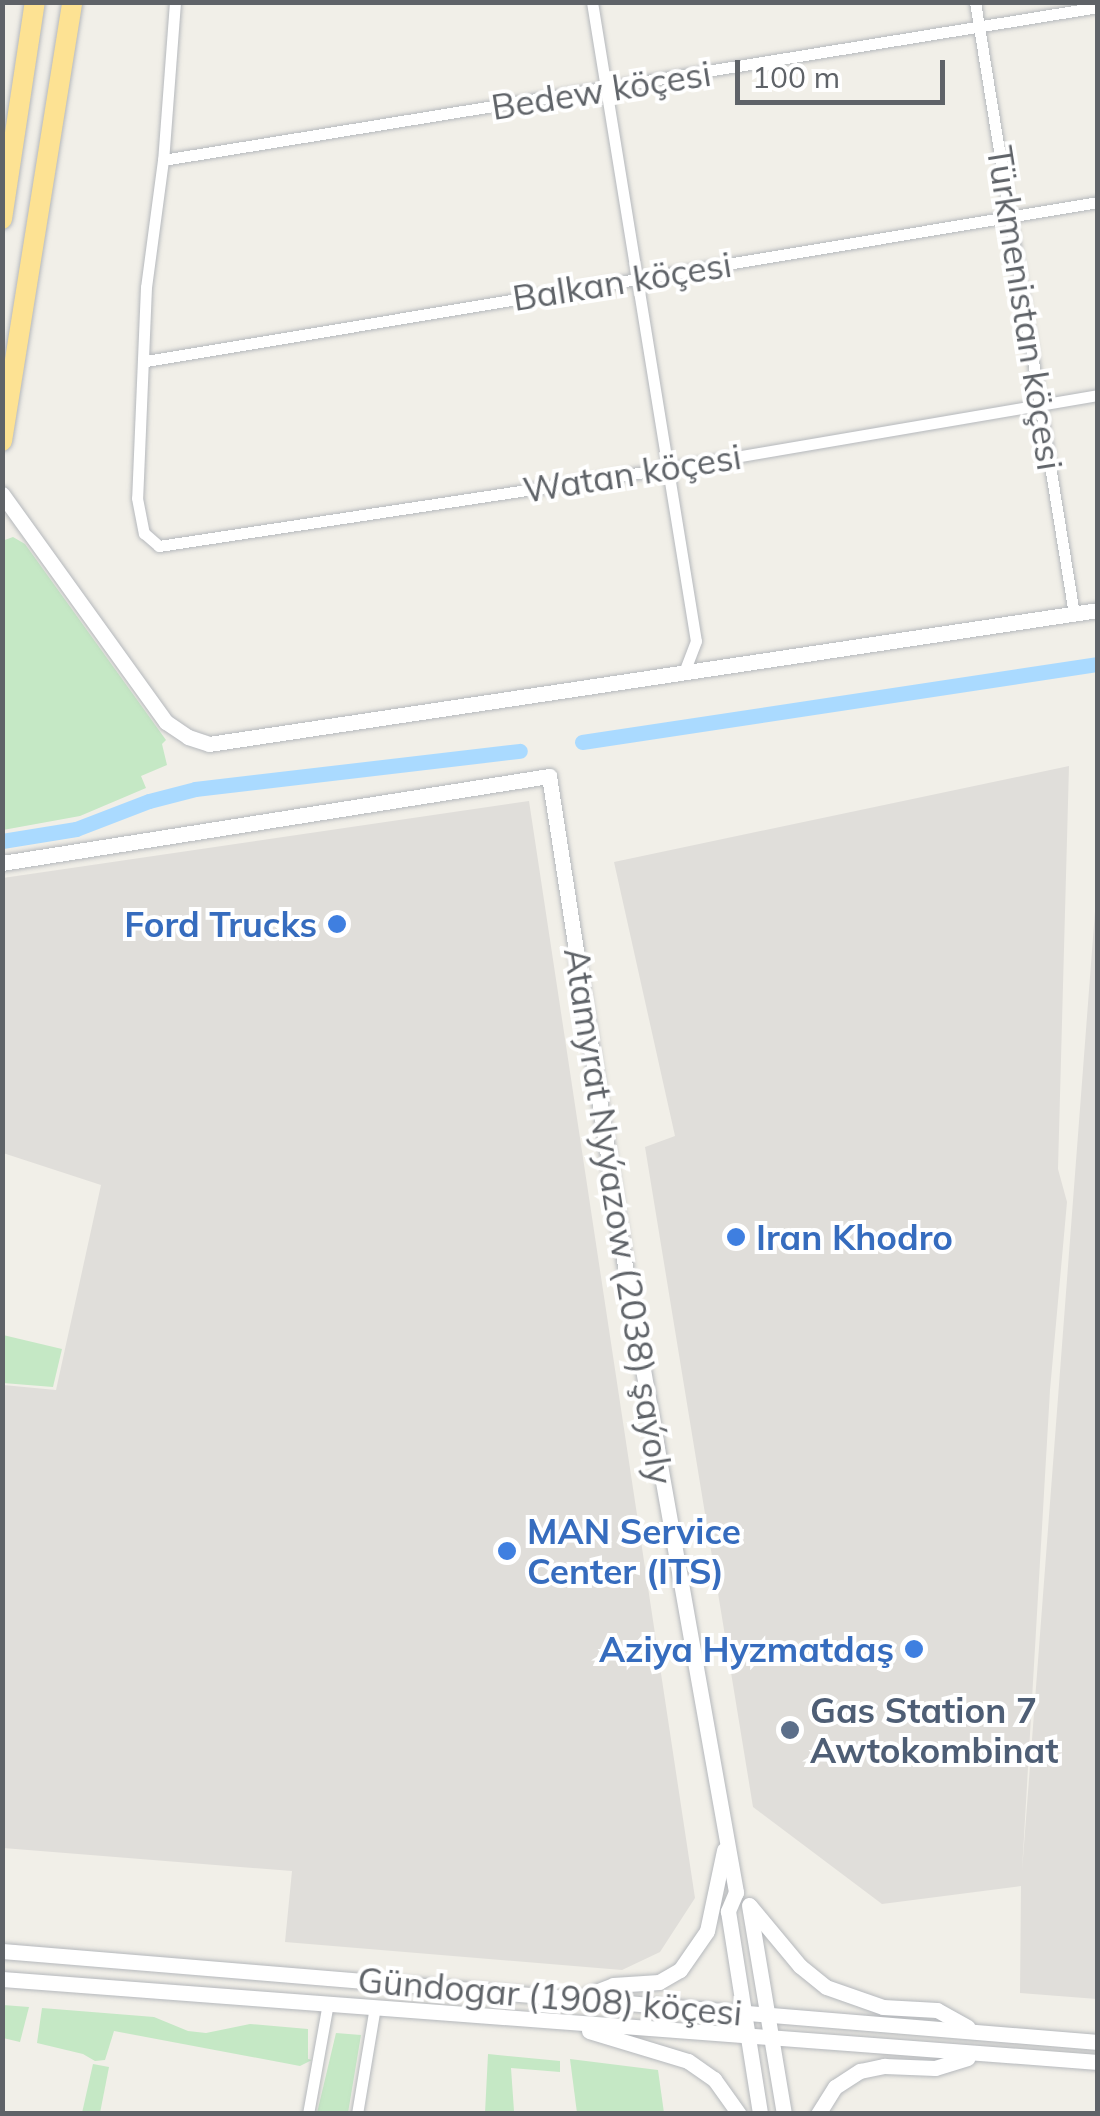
<!DOCTYPE html>
<html>
<head>
<meta charset="utf-8">
<style>
  body { margin:0 }
  #map { position:relative; width:1100px; height:2116px; overflow:hidden; background:#f1efe8; font-family:Mulish,sans-serif }
  div>[style] { position:absolute }
  [style*='--x'] { left:calc(var(--x)*1px); top:calc(var(--y)*1px); width:calc(var(--w)*1px); rotate:calc(var(--a)*1deg) }
  .industrial>* { inset:0; background:#e0deda }
  .green>* { inset:0; background:#c5e8c5 }
  .canal>* { height:15px; margin:-7.5px; padding:0 7.5px; transform-origin:7.5px; border-radius:7.5px; background:#aadaff }
  .roads { filter:drop-shadow(0 0 2px #b5b8bc) drop-shadow(0 0 2px #b5b8bc) }
  .street>* { height:11px; margin:-5.5px; padding:0 5.5px; transform-origin:5.5px; border-radius:5.5px; background:#fff }
  .secondary>* { height:15px; margin:-7.5px; padding:0 7.5px; transform-origin:7.5px; border-radius:7.5px; background:#fff }
  .highway>* { height:20px; margin:-10px; padding:0 10px; transform-origin:10px; border-radius:10px; background:#fde293 }
  .dots>* { width:28px; height:28px; translate:-50% -50%; box-sizing:border-box; border:5px solid #fff; border-radius:50% }
  span { translate:-50% -50%; white-space:nowrap; text-align:center; line-height:1.15; -webkit-text-stroke:8px #fff; paint-order:stroke }
  .street-label { font-size:35px; color:#5f6368 }
  .shop-label { font-size:35px; color:#366cbe; font-weight:700 }
  .right { translate:-100% -50%; text-align:right }
  .left { translate:0 -50%; text-align:left }
  .service-label { font-size:35px; color:#4e5e75; font-weight:700 }
  .frame { position:absolute; inset:0; border:5px solid #5f6368; pointer-events:none }
  .scale { position:absolute; left:735px; top:60px; width:210px; height:45px; box-sizing:border-box; border:5px solid #5f6368; border-top:0; padding-left:12px; font-size:30px; line-height:35px; white-space:nowrap; color:#5f6368; -webkit-text-stroke:8px #fff; paint-order:stroke }
</style>
</head>
<body>
<div id="map">
  <div class="industrial">
    <div style="clip-path:polygon(1069px 766px,1058px 1169px,1067px 1202px,1050px 1390px,1022px 1871px,1097px 885px,1097px 1999px,1020px 1993px,1021px 1886px,882px 1904px,753px 1807px,645px 1147px,675px 1136px,614px 862px)"></div>
    <div style="clip-path:polygon(529px 801px,695px 1898px,660px 1952px,622px 1970px,285px 1942px,292px 1871px,3px 1848px,3px 1385px,56px 1390px,101px 1185px,3px 1153px,3px 878px)"></div>
  </div>
  <div class="green">
    <div style="clip-path:polygon(13px 537px,25px 544px,166px 740px,162px 744px,167px 765px,141px 776px,146px 788px,80px 816px,3px 830px,2px 541px)"></div>
    <div style="clip-path:polygon(3px 1335px,62px 1349px,53px 1387px,3px 1383px)"></div>
    <div style="clip-path:polygon(3px 2005px,29px 2007px,20px 2042px,3px 2038px)"></div>
    <div style="clip-path:polygon(42px 2008px,154px 2017px,188px 2031px,206px 2033px,250px 2024px,308px 2029px,308px 2059px,312px 2060px,300px 2066px,114px 2031px,105px 2060px,95px 2061px,83px 2054px,37px 2043px)"></div>
    <div style="clip-path:polygon(336px 2033px,361px 2035px,348px 2113px,317px 2113px)"></div>
    <div style="clip-path:polygon(488px 2054px,560px 2061px,560px 2072px,511px 2068px,514px 2111px,485px 2113px)"></div>
    <div style="clip-path:polygon(570px 2059px,658px 2070px,664px 2113px,577px 2113px)"></div>
    <div style="clip-path:polygon(93px 2064px,109px 2067px,100px 2113px,82px 2113px)"></div>
  </div>
  <div class="canal">
    <div style="--x:582;--y:742;--w:522;--a:-8.6"></div>
    <div style="--x:2;--y:841;--w:75;--a:-9.2"></div>
    <div style="--x:76;--y:829;--w:78;--a:-21"></div>
    <div style="--x:149;--y:801;--w:48;--a:-14.6"></div>
    <div style="--x:195;--y:789;--w:327;--a:-6.7"></div>
  </div>
  <div class="roads">
    <div class="street">
      <div style="--x:175;--y:2;--w:158;--a:94.3"></div>
      <div style="--x:163;--y:160;--w:128;--a:97.6"></div>
      <div style="--x:146;--y:287;--w:211;--a:92.4"></div>
      <div style="--x:137;--y:498;--w:36;--a:79"></div>
      <div style="--x:144;--y:533;--w:20;--a:41"></div>
      <div style="--x:159;--y:546;--w:518;--a:-8.66"></div>
      <div style="--x:671;--y:468;--w:433;--a:-9.7"></div>
      <div style="--x:592;--y:2;--w:647;--a:80.76"></div>
      <div style="--x:696;--y:641;--w:34;--a:111"></div>
      <div style="--x:975;--y:2;--w:620;--a:80.81"></div>
      <div style="--x:163;--y:160;--w:947;--a:-9.29"></div>
      <div style="--x:146;--y:361;--w:965;--a:-9.48"></div>
      <div style="--x:308;--y:2114;--w:113;--a:-79.8"></div>
      <div style="--x:357;--y:2114;--w:109;--a:-80.5"></div>
    </div>
    <div class="secondary">
      <div style="--x:2;--y:494;--w:281;--a:54.3"></div>
      <div style="--x:166;--y:722;--w:27;--a:34"></div>
      <div style="--x:188;--y:737;--w:22;--a:18"></div>
      <div style="--x:209;--y:744;--w:899;--a:-8.57"></div>
      <div style="--x:2;--y:863;--w:554;--a:-9.04"></div>
      <div style="--x:549;--y:776;--w:515;--a:81.18"></div>
      <div style="--x:628;--y:1285;--w:617;--a:79.91"></div>
      <div style="--x:736;--y:1892;--w:21;--a:113"></div>
      <div style="--x:728;--y:1911;--w:206;--a:81"></div>
      <div style="--x:749;--y:1905;--w:212;--a:80.5"></div>
      <div style="--x:750;--y:1906;--w:78;--a:50.2"></div>
      <div style="--x:800;--y:1966;--w:33;--a:39"></div>
      <div style="--x:826;--y:1987;--w:60;--a:19.3"></div>
      <div style="--x:883;--y:2007;--w:54;--a:3.2"></div>
      <div style="--x:937;--y:2010;--w:35;--a:29"></div>
      <div style="--x:2;--y:1951;--w:1100;--a:4.75"></div>
      <div style="--x:2;--y:1979;--w:1099;--a:4.33"></div>
      <div style="--x:585;--y:1996;--w:30;--a:-21"></div>
      <div style="--x:613;--y:1985;--w:46;--a:-3.7"></div>
      <div style="--x:659;--y:1982;--w:24;--a:-30"></div>
      <div style="--x:680;--y:1970;--w:47;--a:-55.3"></div>
      <div style="--x:707;--y:1931;--w:83;--a:-78.1"></div>
      <div style="--x:589;--y:2031;--w:103;--a:16.9"></div>
      <div style="--x:688;--y:2061;--w:32;--a:35"></div>
      <div style="--x:714;--y:2079;--w:43;--a:54.5"></div>
      <div style="--x:818;--y:2114;--w:32;--a:-58"></div>
      <div style="--x:835;--y:2087;--w:30;--a:-33"></div>
      <div style="--x:860;--y:2071;--w:25;--a:-12"></div>
      <div style="--x:884;--y:2066;--w:51;--a:2.2"></div>
      <div style="--x:935;--y:2068;--w:34;--a:-17"></div>
    </div>
    <div class="highway">
      <div style="--x:2;--y:219;--w:219;--a:-81.4"></div>
      <div style="--x:2;--y:441;--w:445;--a:-80.9"></div>
    </div>
  </div>
  <div class="dots">
    <div style="left:337px;top:924px;background:#3f7fe0"></div>
    <div style="left:736px;top:1237px;background:#3f7fe0"></div>
    <div style="left:507px;top:1551px;background:#3f7fe0"></div>
    <div style="left:914px;top:1649px;background:#3f7fe0"></div>
    <div style="left:790px;top:1730px;background:#5c6f8a"></div>
  </div>
  <div class="street-label">
    <span style="left:601px;top:90px;rotate:-9deg">Bedew köçesi</span>
    <span style="left:622px;top:281px;rotate:-9deg">Balkan köçesi</span>
    <span style="left:1025px;top:308px;rotate:81deg">Türkmenistan köçesi</span>
    <span style="left:632px;top:473px;rotate:-9deg">Watan köçesi</span>
    <span style="left:619px;top:1216px;rotate:81deg">Atamyrat Nyýazow (2038) şaýoly</span>
    <span style="left:550px;top:1996px;rotate:5deg">Gündogar (1908) köçesi</span>
  </div>
  <div class="shop-label">
    <span class="right" style="left:317px;top:924px">Ford Trucks</span>
    <span class="left" style="left:756px;top:1237px">Iran Khodro</span>
    <span class="left" style="left:527px;top:1551px">MAN Service<br>Center (ITS)</span>
    <span class="right" style="left:894px;top:1649px">Aziya Hyzmatdaş</span>
  </div>
  <div class="service-label">
    <span class="left" style="left:810px;top:1730px">Gas Station 7<br>Awtokombinat</span>
  </div>
  <div class="frame"></div>
  <div class="scale">100 m</div>
</div>
</body>
</html>
